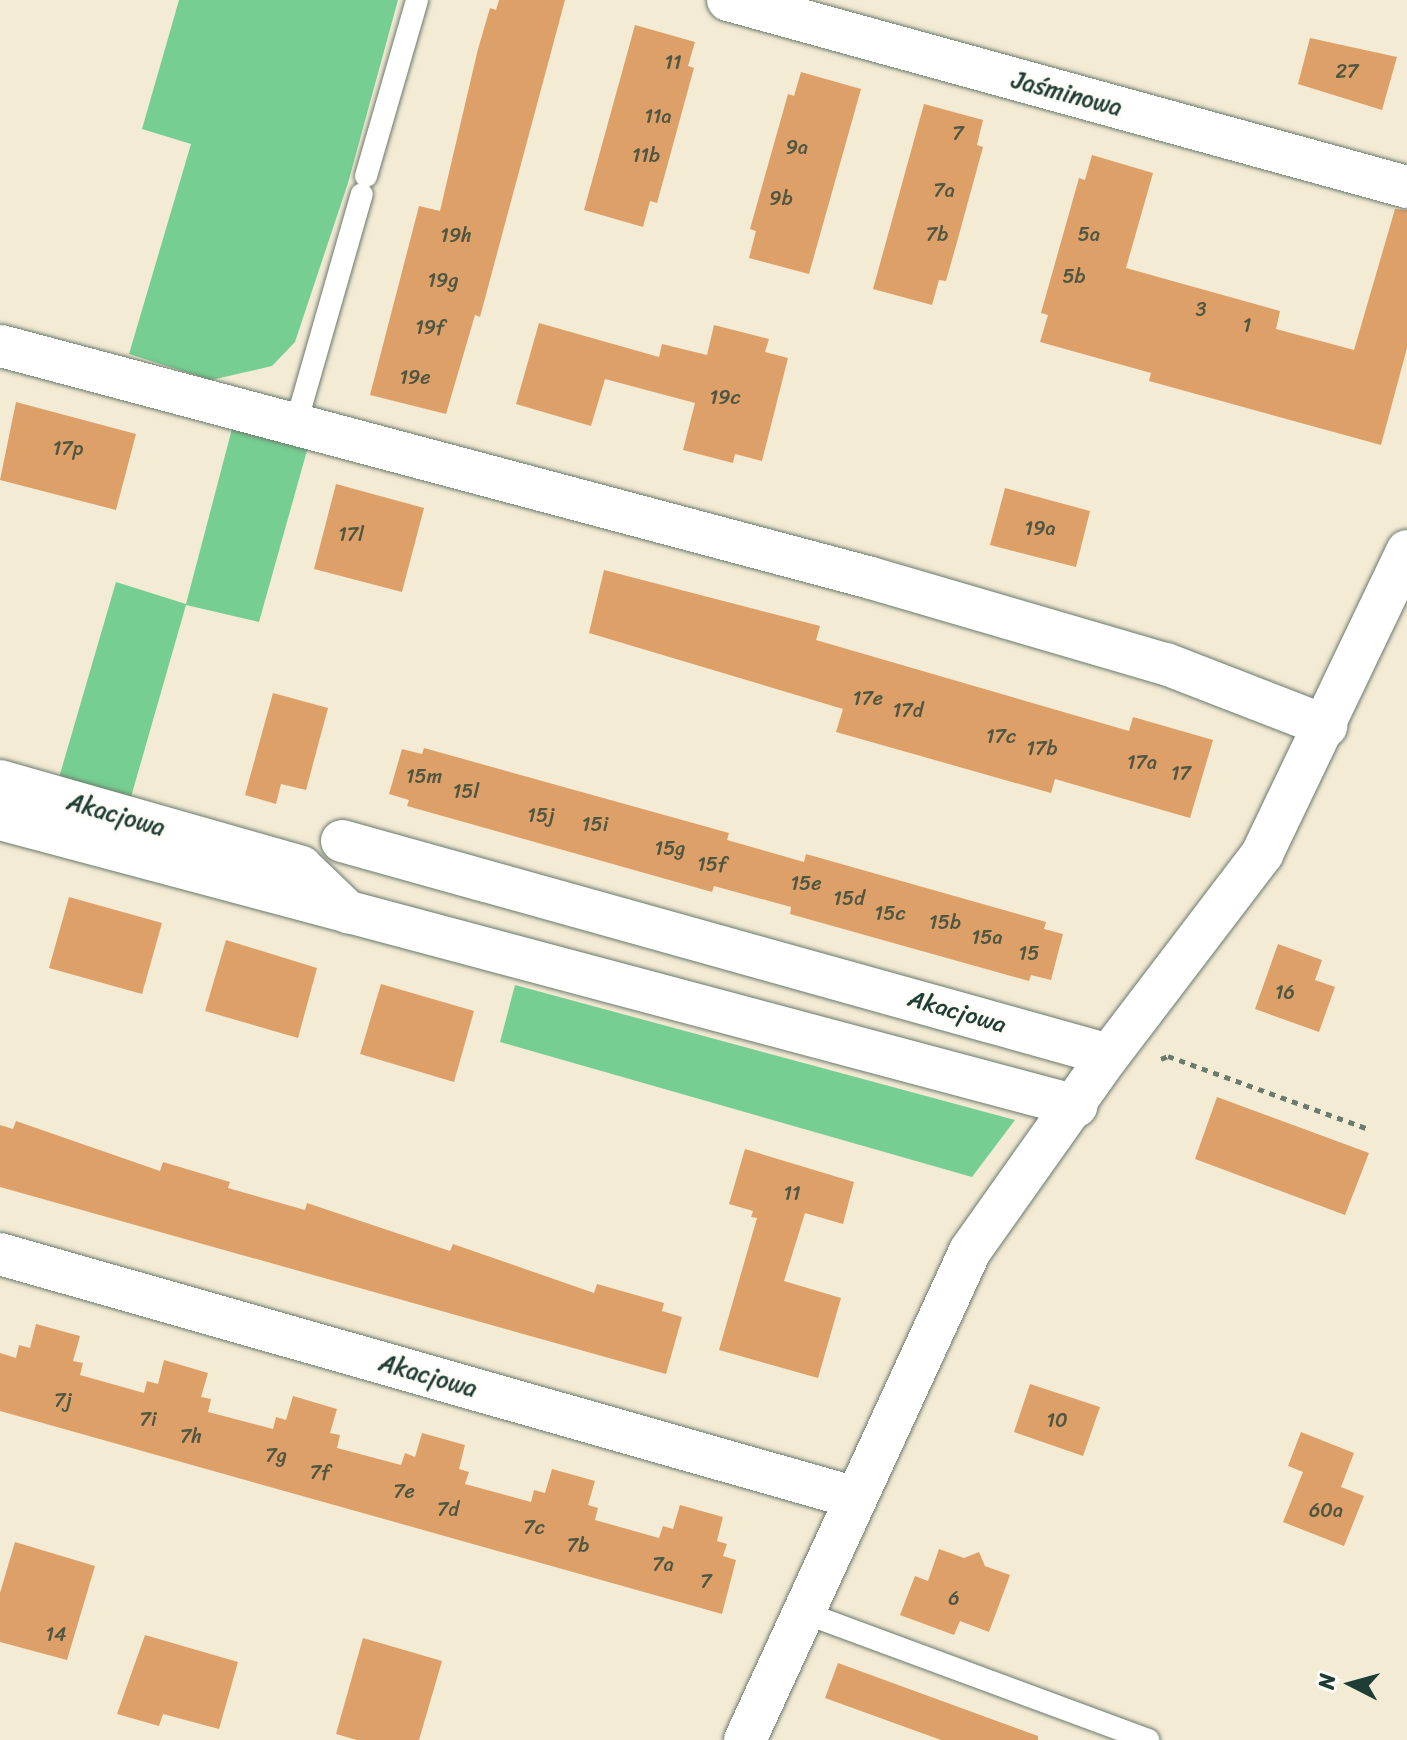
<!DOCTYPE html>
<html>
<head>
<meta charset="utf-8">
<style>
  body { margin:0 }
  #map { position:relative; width:1407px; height:1740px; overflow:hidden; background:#f4ebd5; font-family:Sriracha,sans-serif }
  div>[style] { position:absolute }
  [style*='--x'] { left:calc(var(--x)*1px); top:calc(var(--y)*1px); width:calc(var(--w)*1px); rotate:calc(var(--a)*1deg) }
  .green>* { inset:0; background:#77ce92 }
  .building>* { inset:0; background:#dea069 }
  .path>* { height:5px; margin-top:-2.5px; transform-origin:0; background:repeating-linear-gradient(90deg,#6a7a6c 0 6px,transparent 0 12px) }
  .roads { filter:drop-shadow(0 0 2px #6a7a6c) drop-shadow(0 0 2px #6a7a6c) }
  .lane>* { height:22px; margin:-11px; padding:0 11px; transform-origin:11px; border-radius:11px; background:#fff }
  .street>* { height:42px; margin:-21px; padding:0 21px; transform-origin:21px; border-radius:21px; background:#fff }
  span { translate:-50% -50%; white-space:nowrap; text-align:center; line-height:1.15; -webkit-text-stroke:6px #fdfcf7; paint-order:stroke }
  .number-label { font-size:20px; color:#4f5641 }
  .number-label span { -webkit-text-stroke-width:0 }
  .street-label { font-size:24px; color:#1f3d34 }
  .north { position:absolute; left:1311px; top:1644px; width:80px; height:80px; -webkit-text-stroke:6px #fdfcf7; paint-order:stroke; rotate:276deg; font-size:22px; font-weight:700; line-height:32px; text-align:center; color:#1f3d34 }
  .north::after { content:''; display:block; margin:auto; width:28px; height:36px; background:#1f3d34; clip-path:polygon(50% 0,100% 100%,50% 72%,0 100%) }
</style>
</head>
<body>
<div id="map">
  <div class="green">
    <div style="clip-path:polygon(179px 0,398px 0,348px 183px,295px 342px,272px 366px,211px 380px,129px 354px,191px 144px,142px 129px)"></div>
    <div style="clip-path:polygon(233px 425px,308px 447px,259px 622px,186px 605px,131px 797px,58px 781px,116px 582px,186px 604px)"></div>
    <div style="clip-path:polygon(515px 985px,1015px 1120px,972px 1177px,500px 1042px)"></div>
  </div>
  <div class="building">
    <div style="clip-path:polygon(499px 0,565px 0,480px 317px,475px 315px,446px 414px,370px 395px,419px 206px,440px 211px,478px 49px,490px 8px,496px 10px)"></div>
    <div style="clip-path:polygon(635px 25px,695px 42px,688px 66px,694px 68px,668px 163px,657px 203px,650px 201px,643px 227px,584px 210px)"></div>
    <div style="clip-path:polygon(1310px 38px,1397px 57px,1382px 110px,1298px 84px)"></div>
    <div style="clip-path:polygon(801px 72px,861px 89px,809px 274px,749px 258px,756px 231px,750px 229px,788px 94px,794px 96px)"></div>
    <div style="clip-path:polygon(924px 104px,983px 120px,977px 145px,983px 147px,957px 242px,946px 281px,939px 280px,932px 305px,873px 289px)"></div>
    <div style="clip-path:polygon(1092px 155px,1153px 173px,1126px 268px,1280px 311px,1276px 329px,1354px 350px,1395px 209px,1407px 210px,1407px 348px,1381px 445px,1149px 381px,1151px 373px,1040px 342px,1048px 315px,1041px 313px,1079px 178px,1085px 180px)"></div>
    <div style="clip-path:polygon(539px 323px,659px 357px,662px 344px,707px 355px,714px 325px,769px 339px,765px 352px,788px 358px,762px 461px,735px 454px,733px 463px,683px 450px,695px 403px,605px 379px,591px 426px,516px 404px)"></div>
    <div style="clip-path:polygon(16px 402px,136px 434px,116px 510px,0 480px)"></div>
    <div style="clip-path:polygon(336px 484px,424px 508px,402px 592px,314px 569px)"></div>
    <div style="clip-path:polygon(1005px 488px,1090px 511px,1076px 567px,990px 545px)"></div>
    <div style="clip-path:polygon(604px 570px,820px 626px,816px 640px,1129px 731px,1133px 717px,1213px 740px,1190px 818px,1055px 779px,1051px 793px,836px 732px,843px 709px,589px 633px)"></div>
    <div style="clip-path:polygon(273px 693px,328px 708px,306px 790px,281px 784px,276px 804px,245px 795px)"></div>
    <div style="clip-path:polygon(424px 748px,729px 833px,727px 840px,804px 862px,806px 854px,1046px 922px,1044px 929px,1063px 934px,1051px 980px,1031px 975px,1029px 981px,790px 914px,791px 907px,714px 886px,712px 892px,407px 806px,409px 800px,389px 794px,402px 749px,422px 754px)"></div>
    <div style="clip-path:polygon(69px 897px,162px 923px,142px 994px,49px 968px)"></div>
    <div style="clip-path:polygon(226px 940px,317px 968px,298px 1038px,205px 1011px)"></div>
    <div style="clip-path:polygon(1278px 944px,1322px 960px,1315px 980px,1335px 987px,1319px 1032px,1255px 1009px)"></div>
    <div style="clip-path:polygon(381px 984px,474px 1011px,454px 1082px,360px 1054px)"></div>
    <div style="clip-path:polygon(1217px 1097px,1369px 1153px,1345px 1215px,1195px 1159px)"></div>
    <div style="clip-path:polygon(16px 1121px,160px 1171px,163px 1162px,230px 1182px,228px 1188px,305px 1210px,307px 1203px,450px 1251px,453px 1244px,594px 1293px,597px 1284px,664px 1303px,662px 1311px,682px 1317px,666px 1374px,0 1187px,0 1125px,13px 1129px)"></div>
    <div style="clip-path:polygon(745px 1149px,854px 1182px,843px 1224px,805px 1213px,784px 1281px,841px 1298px,818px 1378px,719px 1350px,757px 1218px,751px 1217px,753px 1211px,729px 1204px)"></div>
    <div style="clip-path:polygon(36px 1324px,80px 1336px,73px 1361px,83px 1363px,80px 1375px,144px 1393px,147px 1381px,158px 1384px,164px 1360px,208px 1373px,201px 1397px,211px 1399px,208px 1412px,273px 1429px,276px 1417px,286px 1420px,293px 1396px,337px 1409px,330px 1433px,340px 1435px,337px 1448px,401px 1465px,405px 1453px,415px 1457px,422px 1433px,465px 1445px,459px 1469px,469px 1472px,465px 1484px,531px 1502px,534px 1490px,545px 1493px,552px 1469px,595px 1481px,588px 1505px,598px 1508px,595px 1520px,659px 1538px,663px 1526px,673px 1529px,680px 1505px,723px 1517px,717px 1541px,727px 1544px,723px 1556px,736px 1560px,722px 1614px,0 1411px,0 1353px,16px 1358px,19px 1345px,30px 1348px)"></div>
    <div style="clip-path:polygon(1030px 1384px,1100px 1407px,1083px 1456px,1014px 1432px)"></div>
    <div style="clip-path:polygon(1301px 1432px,1354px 1453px,1341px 1487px,1364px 1496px,1344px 1546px,1283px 1522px,1303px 1472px,1288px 1466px)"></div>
    <div style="clip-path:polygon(15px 1542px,95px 1566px,67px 1660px,0 1642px,0 1593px)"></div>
    <div style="clip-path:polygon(939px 1549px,964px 1558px,979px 1552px,985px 1566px,1010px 1575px,989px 1632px,960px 1621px,954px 1635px,900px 1615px,915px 1576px,928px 1581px)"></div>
    <div style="clip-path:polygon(145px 1635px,238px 1662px,219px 1729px,163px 1714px,159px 1726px,117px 1714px)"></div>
    <div style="clip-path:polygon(363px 1638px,442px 1661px,419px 1740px,357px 1740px,336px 1734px)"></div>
    <div style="clip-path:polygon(838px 1663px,1038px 1736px,1038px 1740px,941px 1740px,825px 1698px)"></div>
  </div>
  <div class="path">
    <div style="--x:1161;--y:1059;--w:8;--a:-23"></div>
    <div style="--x:1168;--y:1056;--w:211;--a:20"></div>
  </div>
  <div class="roads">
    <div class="lane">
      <div style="--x:366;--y:176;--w:183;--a:-73.8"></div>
      <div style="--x:295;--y:427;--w:242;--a:-74"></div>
      <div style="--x:805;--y:1613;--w:366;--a:20.3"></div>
    </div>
    <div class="street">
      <div style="--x:728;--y:0;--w:704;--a:15.4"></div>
      <div style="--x:1;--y:346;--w:900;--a:14.93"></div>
      <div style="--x:871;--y:578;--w:307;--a:16.3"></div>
      <div style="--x:1166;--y:664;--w:172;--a:21.2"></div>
      <div style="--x:0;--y:781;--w:313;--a:15.9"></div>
      <div style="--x:301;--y:867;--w:66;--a:43.8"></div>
      <div style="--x:0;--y:819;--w:1114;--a:14.93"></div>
      <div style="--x:342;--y:841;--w:796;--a:15.59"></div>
      <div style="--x:0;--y:1254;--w:890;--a:15.91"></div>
      <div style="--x:745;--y:1740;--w:538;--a:-65.29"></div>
      <div style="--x:970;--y:1251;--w:240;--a:-54.7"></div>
      <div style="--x:1109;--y:1055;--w:253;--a:-52.7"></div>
      <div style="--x:1262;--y:854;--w:336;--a:-64.4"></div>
    </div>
  </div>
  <div class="number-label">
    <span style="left:673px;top:62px">11</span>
    <span style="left:1347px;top:71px">27</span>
    <span style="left:658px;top:116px">11a</span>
    <span style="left:958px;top:133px">7</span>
    <span style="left:797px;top:147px">9a</span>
    <span style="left:646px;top:155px">11b</span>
    <span style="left:944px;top:190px">7a</span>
    <span style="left:781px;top:198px">9b</span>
    <span style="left:937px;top:234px">7b</span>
    <span style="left:1089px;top:234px">5a</span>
    <span style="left:456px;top:235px">19h</span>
    <span style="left:1074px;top:276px">5b</span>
    <span style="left:443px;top:280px">19g</span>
    <span style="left:1201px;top:309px">3</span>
    <span style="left:1247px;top:325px">1</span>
    <span style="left:430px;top:327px">19f</span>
    <span style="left:415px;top:377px">19e</span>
    <span style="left:725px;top:397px">19c</span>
    <span style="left:68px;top:448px">17p</span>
    <span style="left:1040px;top:528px">19a</span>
    <span style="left:351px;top:534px">17l</span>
    <span style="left:868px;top:698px">17e</span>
    <span style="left:908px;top:710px">17d</span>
    <span style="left:1001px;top:736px">17c</span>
    <span style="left:1042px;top:748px">17b</span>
    <span style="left:1142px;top:762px">17a</span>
    <span style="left:1181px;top:773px">17</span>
    <span style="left:424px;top:776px">15m</span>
    <span style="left:466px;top:791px">15l</span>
    <span style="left:541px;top:815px">15j</span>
    <span style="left:595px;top:824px">15i</span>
    <span style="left:670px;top:848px">15g</span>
    <span style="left:712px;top:864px">15f</span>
    <span style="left:806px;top:883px">15e</span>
    <span style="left:849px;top:898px">15d</span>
    <span style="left:890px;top:913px">15c</span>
    <span style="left:945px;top:922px">15b</span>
    <span style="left:987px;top:937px">15a</span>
    <span style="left:1029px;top:953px">15</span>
    <span style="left:1285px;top:992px">16</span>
    <span style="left:792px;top:1193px">11</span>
    <span style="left:63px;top:1400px">7j</span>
    <span style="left:148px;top:1419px">7i</span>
    <span style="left:1057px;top:1420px">10</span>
    <span style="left:191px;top:1436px">7h</span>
    <span style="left:276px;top:1455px">7g</span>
    <span style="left:320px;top:1472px">7f</span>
    <span style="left:404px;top:1491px">7e</span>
    <span style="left:448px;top:1509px">7d</span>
    <span style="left:1326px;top:1510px">60a</span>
    <span style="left:534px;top:1527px">7c</span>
    <span style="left:578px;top:1545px">7b</span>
    <span style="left:663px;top:1564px">7a</span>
    <span style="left:706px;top:1581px">7</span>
    <span style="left:954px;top:1598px">6</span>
    <span style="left:56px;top:1634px">14</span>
  </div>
  <div class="street-label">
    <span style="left:1067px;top:94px;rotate:15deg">Jaśminowa</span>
    <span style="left:116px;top:815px;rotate:16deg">Akacjowa</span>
    <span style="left:957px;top:1012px;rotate:16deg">Akacjowa</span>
    <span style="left:428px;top:1376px;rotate:16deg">Akacjowa</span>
  </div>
  <div class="north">N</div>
</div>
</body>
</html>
